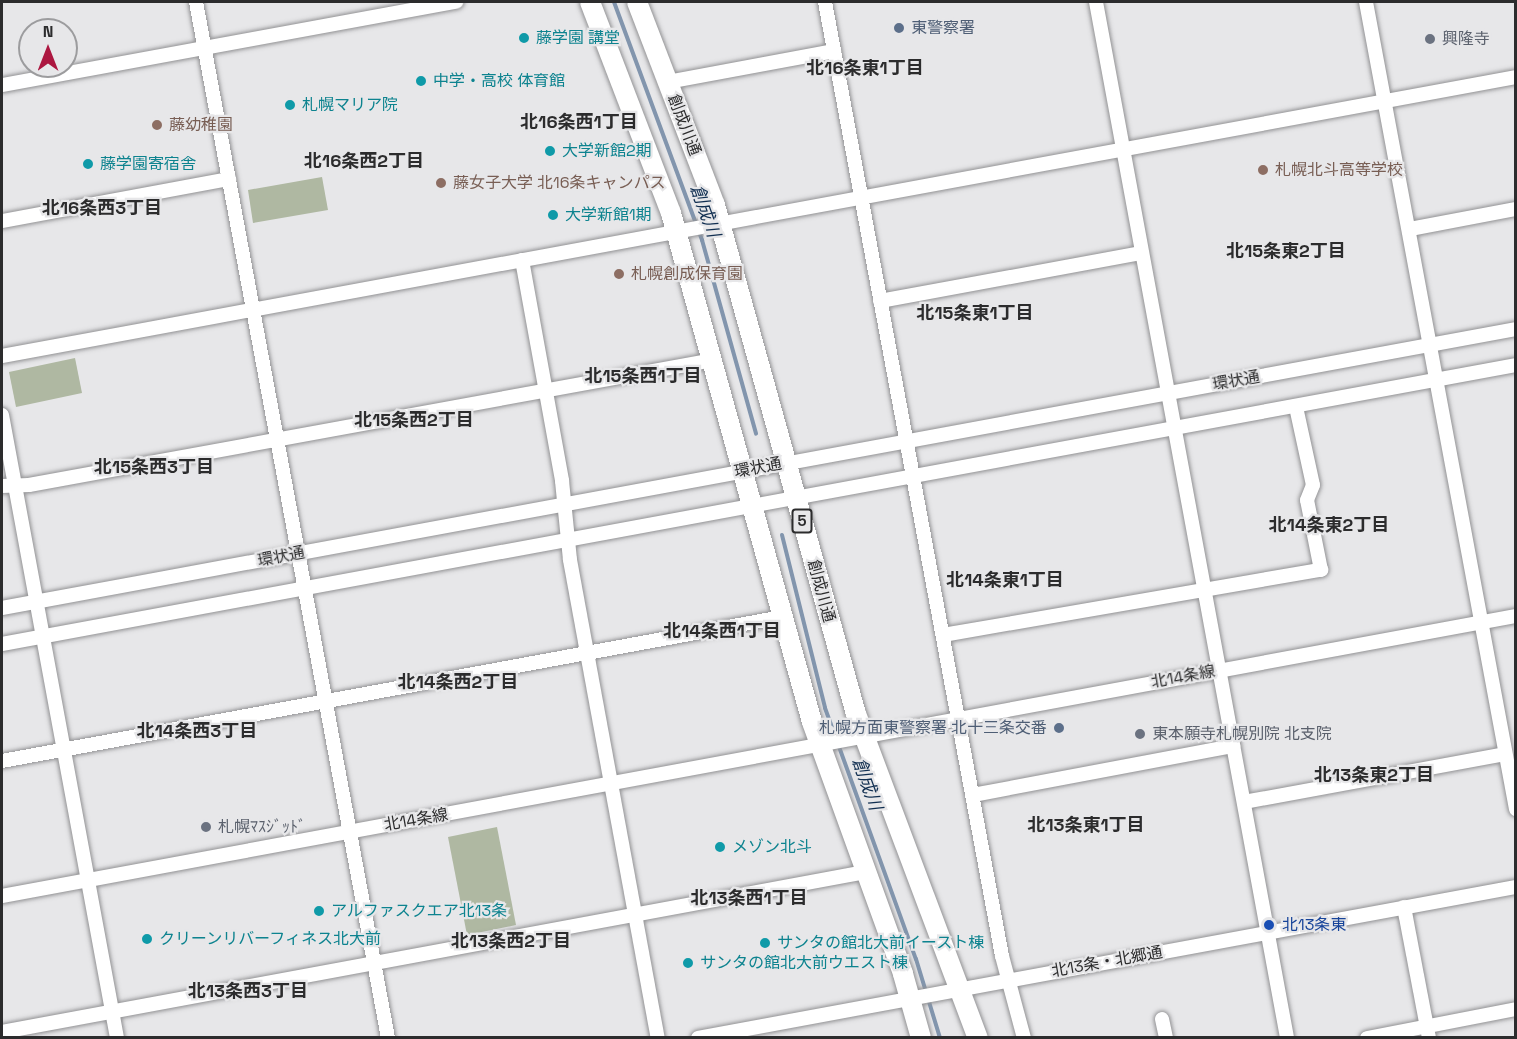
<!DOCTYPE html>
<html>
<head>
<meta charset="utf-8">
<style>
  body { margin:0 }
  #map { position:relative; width:1517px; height:1039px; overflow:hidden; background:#e7e7e9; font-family:"Space Grotesk","Noto Sans JP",sans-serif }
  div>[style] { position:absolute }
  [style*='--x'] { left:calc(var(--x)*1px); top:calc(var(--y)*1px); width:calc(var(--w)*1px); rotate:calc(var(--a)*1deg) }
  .green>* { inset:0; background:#afb8a2 }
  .stream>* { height:4px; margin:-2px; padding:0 2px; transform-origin:2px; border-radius:2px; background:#8295ad }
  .roads { filter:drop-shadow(0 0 2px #929294) drop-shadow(0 0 2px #929294) }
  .minor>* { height:14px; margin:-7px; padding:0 7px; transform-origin:7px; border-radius:7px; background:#fff }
  .highway>* { height:20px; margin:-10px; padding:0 10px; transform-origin:10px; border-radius:10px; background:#fff }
  .dots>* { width:16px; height:16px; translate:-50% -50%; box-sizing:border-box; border:3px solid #e7e7e9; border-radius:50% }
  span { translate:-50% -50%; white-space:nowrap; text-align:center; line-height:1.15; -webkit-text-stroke:4.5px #e7e7e9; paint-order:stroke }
  .shield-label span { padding:2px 4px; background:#e7e7e9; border:2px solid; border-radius:4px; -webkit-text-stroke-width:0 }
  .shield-label { font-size:15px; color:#2c2c2d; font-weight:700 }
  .service-label { font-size:16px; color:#4e5e75 }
  .left { translate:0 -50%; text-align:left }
  .right { translate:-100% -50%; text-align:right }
  .culture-label { font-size:16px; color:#0d838f }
  .worship-label { font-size:16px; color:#5b616d }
  .education-label { font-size:16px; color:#785e54 }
  .street-label { font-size:16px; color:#2c2c2d }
  .transit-label { font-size:16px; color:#164399 }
  .neighbourhood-label { font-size:18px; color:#2c2c2d; font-weight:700 }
  .water-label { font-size:18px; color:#112f51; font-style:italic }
  .frame { position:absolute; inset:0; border:3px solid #2c2c2d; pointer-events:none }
  .north { position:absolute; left:18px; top:18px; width:60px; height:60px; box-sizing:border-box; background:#e7e7e9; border:2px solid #9c9c9e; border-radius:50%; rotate:0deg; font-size:16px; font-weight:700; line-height:24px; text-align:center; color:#2c2c2d }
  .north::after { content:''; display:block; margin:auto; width:21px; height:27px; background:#ac1740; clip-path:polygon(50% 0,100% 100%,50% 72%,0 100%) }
</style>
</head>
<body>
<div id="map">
  <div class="green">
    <div style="clip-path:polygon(322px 177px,328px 210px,253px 223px,248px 190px)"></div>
    <div style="clip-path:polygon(75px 358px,82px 393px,16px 407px,9px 372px)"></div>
    <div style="clip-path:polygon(497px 827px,516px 925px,467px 935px,448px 837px)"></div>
  </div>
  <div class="stream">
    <div style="--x:614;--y:2;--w:254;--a:69.7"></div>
    <div style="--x:702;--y:240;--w:201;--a:74.4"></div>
    <div style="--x:782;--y:535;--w:178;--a:76"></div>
    <div style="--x:825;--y:708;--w:267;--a:70.1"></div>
    <div style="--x:916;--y:959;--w:83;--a:73.1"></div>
  </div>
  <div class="roads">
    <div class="minor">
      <div style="--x:196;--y:2;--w:1054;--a:79.5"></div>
      <div style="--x:825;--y:2;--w:970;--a:79.49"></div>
      <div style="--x:1002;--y:956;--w:85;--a:75"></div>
      <div style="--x:1096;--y:2;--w:1053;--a:79.55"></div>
      <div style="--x:1366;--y:2;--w:821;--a:79.47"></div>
      <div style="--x:667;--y:82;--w:170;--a:-10.5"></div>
      <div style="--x:2;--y:85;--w:462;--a:-10.4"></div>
      <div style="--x:2;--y:221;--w:231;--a:-10.5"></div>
      <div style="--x:1410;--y:229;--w:108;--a:-10.7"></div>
      <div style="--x:522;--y:260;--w:225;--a:79.7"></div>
      <div style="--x:562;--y:481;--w:79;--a:84.2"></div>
      <div style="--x:570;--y:560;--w:486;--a:79.6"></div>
      <div style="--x:880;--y:301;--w:266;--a:-10.4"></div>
      <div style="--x:2;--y:356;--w:1539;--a:-10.44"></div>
      <div style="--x:2;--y:415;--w:634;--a:79.54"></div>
      <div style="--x:2;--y:486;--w:27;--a:-2"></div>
      <div style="--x:29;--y:485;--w:695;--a:-10.36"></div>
      <div style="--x:2;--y:608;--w:1539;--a:-10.44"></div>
      <div style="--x:943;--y:635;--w:384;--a:-9.8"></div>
      <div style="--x:1321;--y:570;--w:71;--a:-101.3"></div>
      <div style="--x:1307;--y:500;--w:16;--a:-68"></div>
      <div style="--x:1313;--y:485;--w:80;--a:-102.3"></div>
      <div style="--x:2;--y:644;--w:1539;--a:-10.44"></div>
      <div style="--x:2;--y:761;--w:793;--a:-10.46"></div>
      <div style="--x:973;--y:795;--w:265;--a:-10.7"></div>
      <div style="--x:1244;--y:802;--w:265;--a:-10.4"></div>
      <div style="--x:2;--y:896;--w:1540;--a:-10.48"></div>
      <div style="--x:1404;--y:907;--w:133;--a:79.2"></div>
      <div style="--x:1162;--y:1019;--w:19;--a:78"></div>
      <div style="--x:2;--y:1032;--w:878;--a:-10.5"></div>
      <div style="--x:698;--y:1038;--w:832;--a:-10.46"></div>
      <div style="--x:1367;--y:1038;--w:152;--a:-11"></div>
    </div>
    <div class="highway">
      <div style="--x:590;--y:2;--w:226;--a:69"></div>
      <div style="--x:671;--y:213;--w:528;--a:74.52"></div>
      <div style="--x:812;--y:722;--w:268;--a:70.1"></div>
      <div style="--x:903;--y:974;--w:66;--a:74.3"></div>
      <div style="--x:637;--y:2;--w:217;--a:69"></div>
      <div style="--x:715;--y:205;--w:528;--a:74.52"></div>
      <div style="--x:856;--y:714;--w:346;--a:69.4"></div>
    </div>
  </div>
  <div class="dots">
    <div style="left:899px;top:28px;background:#5c6f8a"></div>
    <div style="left:524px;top:38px;background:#0f9aa8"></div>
    <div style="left:1430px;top:39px;background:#6b7280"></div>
    <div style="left:421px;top:81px;background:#0f9aa8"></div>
    <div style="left:290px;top:105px;background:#0f9aa8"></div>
    <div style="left:157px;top:125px;background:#8d6e63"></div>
    <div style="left:550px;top:151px;background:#0f9aa8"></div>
    <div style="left:88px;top:164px;background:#0f9aa8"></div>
    <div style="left:1263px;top:170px;background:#8d6e63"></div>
    <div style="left:441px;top:183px;background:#8d6e63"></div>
    <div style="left:553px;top:215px;background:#0f9aa8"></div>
    <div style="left:619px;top:274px;background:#8d6e63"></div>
    <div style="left:1059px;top:728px;background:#5c6f8a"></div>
    <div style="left:1140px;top:734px;background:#6b7280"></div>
    <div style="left:206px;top:827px;background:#6b7280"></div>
    <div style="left:720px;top:847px;background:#0f9aa8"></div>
    <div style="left:319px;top:911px;background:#0f9aa8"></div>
    <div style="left:1269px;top:925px;background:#1a4fb4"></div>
    <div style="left:147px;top:939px;background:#0f9aa8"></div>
    <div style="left:765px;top:943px;background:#0f9aa8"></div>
    <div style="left:688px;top:963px;background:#0f9aa8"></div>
  </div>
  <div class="shield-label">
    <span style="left:802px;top:521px">5</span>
  </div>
  <div class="service-label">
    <span class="left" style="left:911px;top:28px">東警察署</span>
    <span class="right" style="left:1047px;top:728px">札幌方面東警察署 北十三条交番</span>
  </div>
  <div class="culture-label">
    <span class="left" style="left:536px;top:38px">藤学園 講堂</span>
    <span class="left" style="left:433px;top:81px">中学・高校 体育館</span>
    <span class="left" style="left:302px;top:105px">札幌マリア院</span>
    <span class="left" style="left:562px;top:151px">大学新館2期</span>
    <span class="left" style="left:100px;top:164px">藤学園寄宿舎</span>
    <span class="left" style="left:565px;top:215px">大学新館1期</span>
    <span class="left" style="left:732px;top:847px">メゾン北斗</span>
    <span class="left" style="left:331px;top:911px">アルファスクエア北13条</span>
    <span class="left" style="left:159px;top:939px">クリーンリバーフィネス北大前</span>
    <span class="left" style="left:777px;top:943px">サンタの館北大前イースト棟</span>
    <span class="left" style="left:700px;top:963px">サンタの館北大前ウエスト棟</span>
  </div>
  <div class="worship-label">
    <span class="left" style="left:1442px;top:39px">興隆寺</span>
    <span class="left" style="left:1152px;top:734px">東本願寺札幌別院 北支院</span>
    <span class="left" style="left:218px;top:827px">札幌ﾏｽｼﾞｯﾄﾞ</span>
  </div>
  <div class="education-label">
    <span class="left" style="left:169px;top:125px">藤幼稚園</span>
    <span class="left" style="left:1275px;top:170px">札幌北斗高等学校</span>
    <span class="left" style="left:453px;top:183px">藤女子大学 北16条キャンパス</span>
    <span class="left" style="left:631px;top:274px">札幌創成保育園</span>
  </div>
  <div class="street-label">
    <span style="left:684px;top:125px;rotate:69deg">創成川通</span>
    <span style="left:1236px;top:381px;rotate:-10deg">環状通</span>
    <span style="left:758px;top:468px;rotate:-11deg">環状通</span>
    <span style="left:281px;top:557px;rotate:-11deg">環状通</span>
    <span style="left:821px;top:591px;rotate:75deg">創成川通</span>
    <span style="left:1183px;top:677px;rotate:-10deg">北14条線</span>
    <span style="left:416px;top:820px;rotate:-10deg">北14条線</span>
    <span style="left:1107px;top:962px;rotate:-10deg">北13条・北郷通</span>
  </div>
  <div class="transit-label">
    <span class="left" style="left:1282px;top:925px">北13条東</span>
  </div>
  <div class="neighbourhood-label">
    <span style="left:865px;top:68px">北16条東1丁目</span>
    <span style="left:579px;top:122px">北16条西1丁目</span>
    <span style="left:364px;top:161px">北16条西2丁目</span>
    <span style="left:102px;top:208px">北16条西3丁目</span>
    <span style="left:1286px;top:251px">北15条東2丁目</span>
    <span style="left:975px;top:313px">北15条東1丁目</span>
    <span style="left:643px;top:376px">北15条西1丁目</span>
    <span style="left:414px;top:420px">北15条西2丁目</span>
    <span style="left:154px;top:467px">北15条西3丁目</span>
    <span style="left:1329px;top:525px">北14条東2丁目</span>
    <span style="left:1005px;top:580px">北14条東1丁目</span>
    <span style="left:722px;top:631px">北14条西1丁目</span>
    <span style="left:458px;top:682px">北14条西2丁目</span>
    <span style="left:197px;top:731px">北14条西3丁目</span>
    <span style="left:1374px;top:775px">北13条東2丁目</span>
    <span style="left:1086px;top:825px">北13条東1丁目</span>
    <span style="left:749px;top:898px">北13条西1丁目</span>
    <span style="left:511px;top:941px">北13条西2丁目</span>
    <span style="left:248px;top:991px">北13条西3丁目</span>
  </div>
  <div class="water-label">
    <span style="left:705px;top:211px;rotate:70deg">創成川</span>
    <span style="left:867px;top:784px;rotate:70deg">創成川</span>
  </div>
  <div class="frame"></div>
  <div class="north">N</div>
</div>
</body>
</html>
